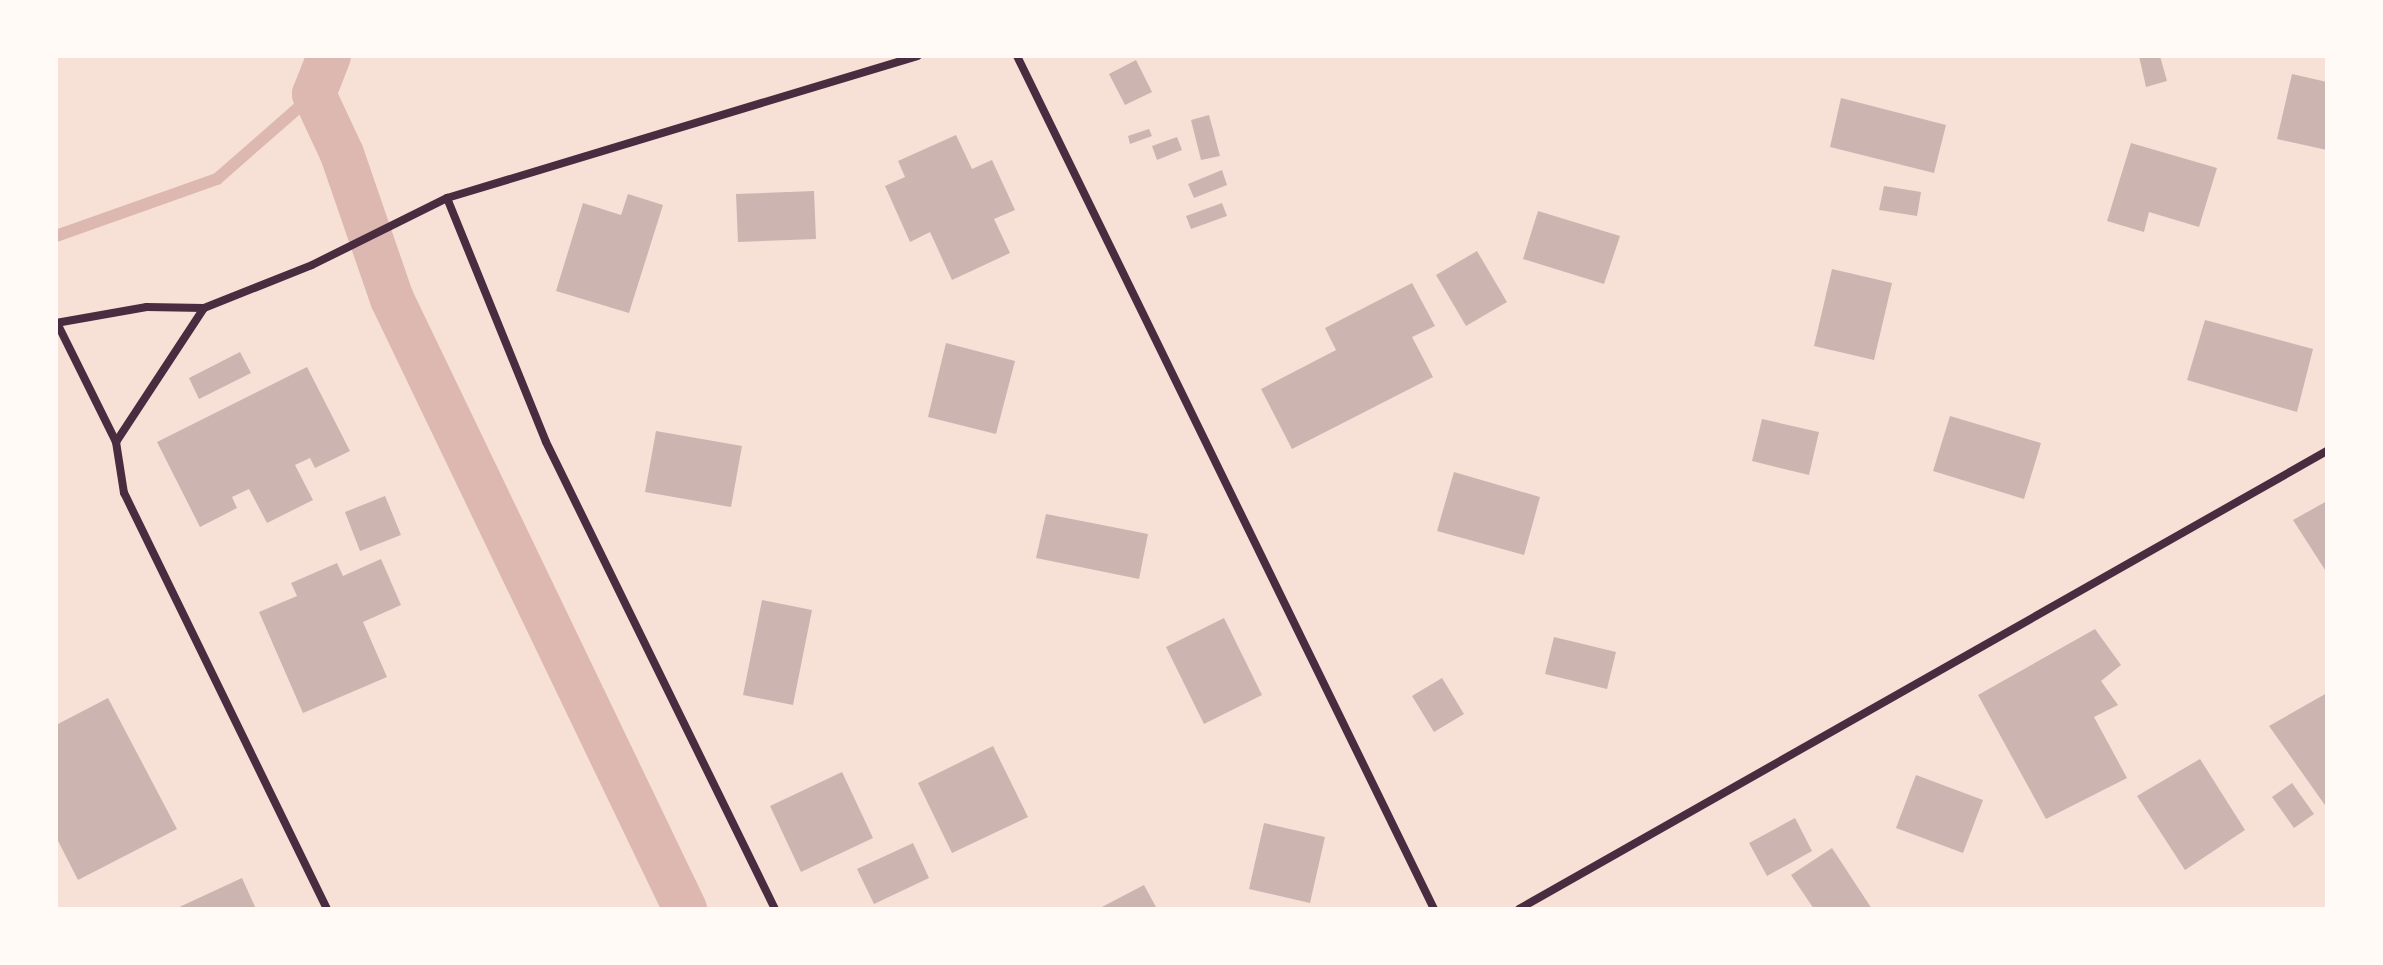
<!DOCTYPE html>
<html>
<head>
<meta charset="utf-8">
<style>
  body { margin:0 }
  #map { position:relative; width:2383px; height:965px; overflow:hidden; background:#f7e1d7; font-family:Rubik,sans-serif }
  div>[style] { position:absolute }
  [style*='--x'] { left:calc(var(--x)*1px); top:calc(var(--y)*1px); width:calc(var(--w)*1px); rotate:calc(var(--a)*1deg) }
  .stream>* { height:12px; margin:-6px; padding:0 6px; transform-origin:6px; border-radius:6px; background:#dcb8b0 }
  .canal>* { height:44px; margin:-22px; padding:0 22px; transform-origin:22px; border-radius:22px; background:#dcb8b0 }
  .building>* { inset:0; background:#ccb4b1 }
  .minor>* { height:8px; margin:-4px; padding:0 4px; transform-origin:4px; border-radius:4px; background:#4a2c40 }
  span { translate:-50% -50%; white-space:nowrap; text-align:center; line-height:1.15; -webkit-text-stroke:7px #fffaf5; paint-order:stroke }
  .frame { position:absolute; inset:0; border:58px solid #fffaf5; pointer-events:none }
</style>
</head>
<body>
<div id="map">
  <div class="stream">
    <div style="--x:56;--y:236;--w:171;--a:-19.5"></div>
    <div style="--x:217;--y:179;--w:129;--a:-41.2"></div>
  </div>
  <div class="canal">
    <div style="--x:329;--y:56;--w:41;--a:111.5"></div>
    <div style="--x:314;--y:94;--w:66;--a:65"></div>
    <div style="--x:342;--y:154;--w:153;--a:71"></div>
    <div style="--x:392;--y:299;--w:677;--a:64.34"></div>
  </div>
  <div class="building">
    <div style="clip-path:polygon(2139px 56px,2160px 56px,2167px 81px,2146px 87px)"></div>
    <div style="clip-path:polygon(1136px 60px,1152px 92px,1125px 105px,1109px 74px)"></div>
    <div style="clip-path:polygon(2292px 74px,2327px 82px,2327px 150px,2277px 139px)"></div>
    <div style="clip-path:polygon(1841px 98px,1946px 125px,1934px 173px,1830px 147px)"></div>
    <div style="clip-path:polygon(1209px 115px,1220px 156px,1201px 160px,1191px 120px)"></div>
    <div style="clip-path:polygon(1149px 129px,1152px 136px,1130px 144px,1128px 136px)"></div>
    <div style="clip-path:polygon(956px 135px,972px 169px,992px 160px,1015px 210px,994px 219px,1010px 253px,952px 280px,930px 232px,910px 242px,885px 186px,905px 177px,898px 161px)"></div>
    <div style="clip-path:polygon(1177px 137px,1182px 150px,1157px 160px,1152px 146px)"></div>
    <div style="clip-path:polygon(2131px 143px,2217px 168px,2199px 227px,2149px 212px,2144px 232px,2107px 221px)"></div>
    <div style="clip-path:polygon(1222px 170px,1227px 185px,1194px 198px,1188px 184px)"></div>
    <div style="clip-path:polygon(1884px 186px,1921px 192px,1917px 216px,1879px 210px)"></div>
    <div style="clip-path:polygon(814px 191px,816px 239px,738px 242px,736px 194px)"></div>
    <div style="clip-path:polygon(628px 194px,663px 205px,629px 313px,556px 291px,583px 203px,621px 215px)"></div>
    <div style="clip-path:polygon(1222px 203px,1227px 216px,1191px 229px,1186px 216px)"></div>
    <div style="clip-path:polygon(1538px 211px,1620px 236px,1604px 284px,1523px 259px)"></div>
    <div style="clip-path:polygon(1477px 251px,1507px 302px,1466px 326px,1436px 275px)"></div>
    <div style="clip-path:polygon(1832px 269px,1892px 283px,1874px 360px,1814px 346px)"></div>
    <div style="clip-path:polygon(1412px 283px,1435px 326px,1412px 337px,1433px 377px,1292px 449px,1261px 389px,1336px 350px,1325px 328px)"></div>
    <div style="clip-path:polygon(2205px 320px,2313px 349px,2297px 412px,2187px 380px)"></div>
    <div style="clip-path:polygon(946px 343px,1015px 361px,996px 434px,928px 417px)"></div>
    <div style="clip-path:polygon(240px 352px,251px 373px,199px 399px,189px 378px)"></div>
    <div style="clip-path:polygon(307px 367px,350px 451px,315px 468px,310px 458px,295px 465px,313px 500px,267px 523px,249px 489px,232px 497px,237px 508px,200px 527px,157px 442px)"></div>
    <div style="clip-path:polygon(1950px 416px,2041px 443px,2024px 499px,1933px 471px)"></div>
    <div style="clip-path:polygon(1762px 419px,1819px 432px,1809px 475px,1752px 461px)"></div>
    <div style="clip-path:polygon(656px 431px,742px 446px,731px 507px,645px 492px)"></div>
    <div style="clip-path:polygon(1454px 472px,1540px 497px,1524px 555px,1437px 531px)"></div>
    <div style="clip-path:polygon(385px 496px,401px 535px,360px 551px,345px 512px)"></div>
    <div style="clip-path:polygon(2327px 501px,2327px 573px,2293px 520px)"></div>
    <div style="clip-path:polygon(1046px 514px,1148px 534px,1139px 579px,1036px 558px)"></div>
    <div style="clip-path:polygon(381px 559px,401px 605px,363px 622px,387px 677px,303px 713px,259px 612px,297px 596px,291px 583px,337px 563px,343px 576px)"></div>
    <div style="clip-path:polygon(762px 600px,812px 610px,793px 705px,743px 695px)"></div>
    <div style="clip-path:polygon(1224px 618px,1262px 695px,1204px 724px,1166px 647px)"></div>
    <div style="clip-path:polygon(2095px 629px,2121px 665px,2101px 681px,2118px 705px,2094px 717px,2127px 778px,2046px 819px,1978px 695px)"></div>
    <div style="clip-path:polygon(1554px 637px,1616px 652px,1607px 689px,1545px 674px)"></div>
    <div style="clip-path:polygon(1442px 678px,1464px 714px,1434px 732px,1412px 696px)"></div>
    <div style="clip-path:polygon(2327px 693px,2327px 808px,2269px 726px)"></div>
    <div style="clip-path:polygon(108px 698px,177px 829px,78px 880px,56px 837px,56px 725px)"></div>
    <div style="clip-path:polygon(993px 746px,1028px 817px,952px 853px,918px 783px)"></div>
    <div style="clip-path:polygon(2200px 759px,2245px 830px,2185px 870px,2137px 796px)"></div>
    <div style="clip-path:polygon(842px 772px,873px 838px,801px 872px,770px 806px)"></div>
    <div style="clip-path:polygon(1916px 775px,1983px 800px,1963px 853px,1896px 828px)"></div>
    <div style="clip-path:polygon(2292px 783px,2314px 814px,2294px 828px,2272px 797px)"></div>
    <div style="clip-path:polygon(1795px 818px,1812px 851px,1767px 876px,1749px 843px)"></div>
    <div style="clip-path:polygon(1264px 823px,1325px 837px,1310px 903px,1249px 889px)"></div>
    <div style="clip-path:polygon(913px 843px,929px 878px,874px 904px,857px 869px)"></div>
    <div style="clip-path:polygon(1832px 848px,1872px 909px,1814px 909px,1791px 875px)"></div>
    <div style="clip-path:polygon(242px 878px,256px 909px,175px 909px)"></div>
    <div style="clip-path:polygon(1144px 885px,1157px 909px,1098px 909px)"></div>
  </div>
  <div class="minor">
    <div style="--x:1017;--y:56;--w:949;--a:63.95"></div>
    <div style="--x:447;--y:198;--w:263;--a:67.9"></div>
    <div style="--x:546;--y:442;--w:520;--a:63.88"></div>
    <div style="--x:56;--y:323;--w:92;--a:-10"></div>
    <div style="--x:147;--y:307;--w:57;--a:1"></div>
    <div style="--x:57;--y:323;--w:133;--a:63.6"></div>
    <div style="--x:327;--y:909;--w:463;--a:-116"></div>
    <div style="--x:124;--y:493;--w:52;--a:-98.9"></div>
    <div style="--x:116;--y:442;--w:160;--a:-56.7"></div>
    <div style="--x:204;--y:308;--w:116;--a:-21.7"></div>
    <div style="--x:312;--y:265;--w:151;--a:-26.4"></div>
    <div style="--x:447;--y:198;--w:492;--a:-16.8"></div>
    <div style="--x:1519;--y:909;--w:929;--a:-29.55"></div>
  </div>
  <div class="frame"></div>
</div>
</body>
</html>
